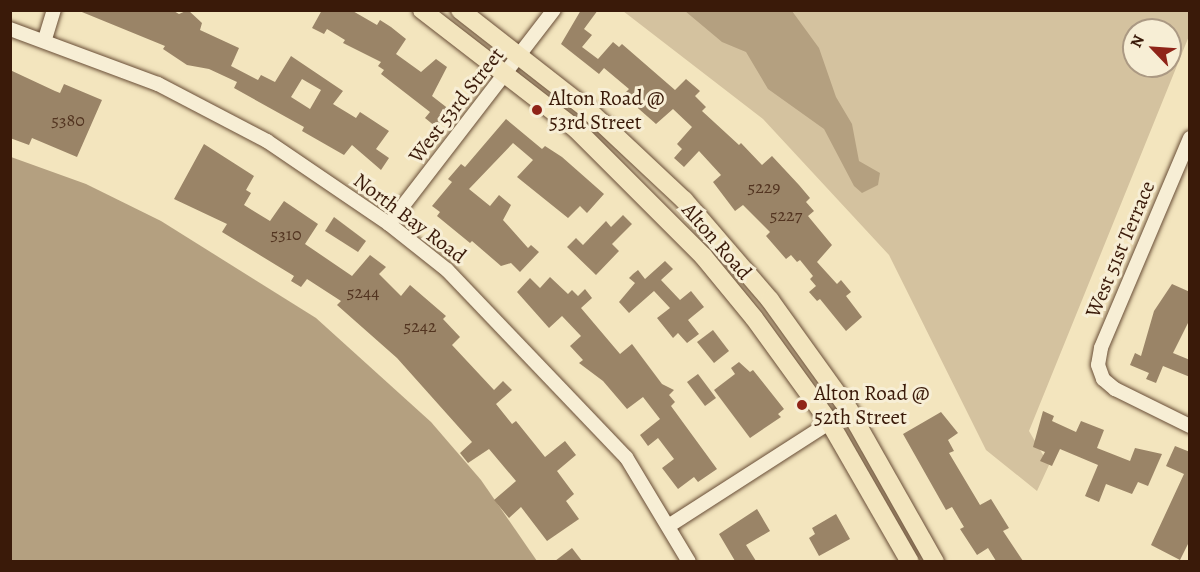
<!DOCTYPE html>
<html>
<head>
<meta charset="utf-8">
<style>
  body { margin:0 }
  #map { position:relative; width:1200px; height:572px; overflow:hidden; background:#f3e5be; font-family:Alegreya,serif }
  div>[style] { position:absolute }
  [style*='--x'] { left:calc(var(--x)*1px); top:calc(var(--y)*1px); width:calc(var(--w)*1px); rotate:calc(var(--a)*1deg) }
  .green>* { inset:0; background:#d4c29f }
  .water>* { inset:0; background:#b4a080 }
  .building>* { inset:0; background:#9a8467 }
  .roads { filter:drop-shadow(0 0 2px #684d36) drop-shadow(0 0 2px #684d36) }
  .minor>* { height:14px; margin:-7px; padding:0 7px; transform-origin:7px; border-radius:7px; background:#f7eed5 }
  .major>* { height:18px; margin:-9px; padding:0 9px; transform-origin:9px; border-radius:9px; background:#f3e5be }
  .dots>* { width:16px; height:16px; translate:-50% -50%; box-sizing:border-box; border:3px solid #f7eed5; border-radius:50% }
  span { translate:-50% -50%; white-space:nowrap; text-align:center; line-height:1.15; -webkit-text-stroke:6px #f7eed5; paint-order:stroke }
  .number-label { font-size:18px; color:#523420 }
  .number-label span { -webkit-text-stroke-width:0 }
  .poi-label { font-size:21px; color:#3a1a09 }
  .left { translate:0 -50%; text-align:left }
  .street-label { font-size:21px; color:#3a1a09 }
  .frame { position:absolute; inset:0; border:12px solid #3a1a09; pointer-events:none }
  .north { position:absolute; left:1122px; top:18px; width:60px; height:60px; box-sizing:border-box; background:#f7eed5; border:2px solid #ab9983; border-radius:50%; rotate:295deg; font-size:16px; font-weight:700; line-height:24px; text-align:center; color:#3a1a09 }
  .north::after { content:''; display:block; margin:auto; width:21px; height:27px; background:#8f2418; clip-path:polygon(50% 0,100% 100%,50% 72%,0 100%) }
</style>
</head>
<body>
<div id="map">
  <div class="green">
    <div style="clip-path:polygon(evenodd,623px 11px,1189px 11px,1189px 36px,1029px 431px,1049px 465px,1037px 491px,986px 450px,889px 255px,763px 119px,623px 11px,1134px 30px,1170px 30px,1170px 66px,1134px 66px,1134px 30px)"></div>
  </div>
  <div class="water">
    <div style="clip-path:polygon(685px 11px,792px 11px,819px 48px,836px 97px,852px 124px,859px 161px,880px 173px,878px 185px,862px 193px,854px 186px,824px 129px,768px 89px,746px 52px,722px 42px)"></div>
    <div style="clip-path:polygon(11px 157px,86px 184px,161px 221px,316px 318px,431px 422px,481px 480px,537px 561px,11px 562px)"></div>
  </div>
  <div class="building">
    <div style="clip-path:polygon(evenodd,77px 10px,172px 10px,179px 14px,188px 10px,202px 23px,200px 30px,239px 48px,231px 66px,258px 80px,261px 75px,275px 82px,291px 56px,343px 91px,333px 104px,356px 118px,360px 112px,389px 131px,376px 149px,389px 158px,381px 170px,352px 145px,344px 155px,302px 131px,304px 127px,234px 88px,237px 82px,209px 69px,187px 65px,163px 49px,165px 46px,77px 10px,302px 79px,321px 90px,310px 109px,291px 97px,302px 79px)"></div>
    <div style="clip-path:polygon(322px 10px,351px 10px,377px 25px,380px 20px,391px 27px,406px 39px,396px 54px,421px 72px,436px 59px,447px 67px,432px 96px,450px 110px,436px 127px,425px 118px,430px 112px,381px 74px,384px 70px,378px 66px,381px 62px,343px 43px,345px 40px,327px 29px,324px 34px,312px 28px)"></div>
    <div style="clip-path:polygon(581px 10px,598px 10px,584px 29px,592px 35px,582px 47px,598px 59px,613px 42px,619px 47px,622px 44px,675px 90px,686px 79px,700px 91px,695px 96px,706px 107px,702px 111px,739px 145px,741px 143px,762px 165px,772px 156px,799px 185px,810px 198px,806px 202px,814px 211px,808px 216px,832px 245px,817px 262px,837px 284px,841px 280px,851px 292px,846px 296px,862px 317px,846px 331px,820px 299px,817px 301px,809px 292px,816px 286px,810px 279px,813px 276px,800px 260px,797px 262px,791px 255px,786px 259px,766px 236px,770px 232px,743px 205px,735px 211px,713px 182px,721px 175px,699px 151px,684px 167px,674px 158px,682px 149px,677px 144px,692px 127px,673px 109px,656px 124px,623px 95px,629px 89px,604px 68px,599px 74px,561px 44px)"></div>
    <div style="clip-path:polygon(10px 70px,55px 91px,60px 93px,64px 84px,102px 100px,77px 157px,32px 138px,29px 145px,10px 138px)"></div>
    <div style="clip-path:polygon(506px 119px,542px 149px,545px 146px,562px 157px,604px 194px,587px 213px,580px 206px,568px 218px,517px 177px,533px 160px,513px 143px,469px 189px,490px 206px,499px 195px,511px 205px,503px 220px,528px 248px,531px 245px,539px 252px,520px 272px,511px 263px,501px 266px,472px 241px,470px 243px,437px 216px,440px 212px,432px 206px,452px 182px,448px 179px,461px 164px,465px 167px)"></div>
    <div style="clip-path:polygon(204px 144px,254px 176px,246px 190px,251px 193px,244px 205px,270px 221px,284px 201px,318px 224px,305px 244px,352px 276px,370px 255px,386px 267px,379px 274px,401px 296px,410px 285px,446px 316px,443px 319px,460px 337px,452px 345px,494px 390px,503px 381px,512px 390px,496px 404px,512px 424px,516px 421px,545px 457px,565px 441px,576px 455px,557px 471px,574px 494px,566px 501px,579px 519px,547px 541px,521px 507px,509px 518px,494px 500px,516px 481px,489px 449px,468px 463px,460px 453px,472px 442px,397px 358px,337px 305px,341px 301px,307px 279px,301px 287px,291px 281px,294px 276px,222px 232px,227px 224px,174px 199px)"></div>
    <div style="clip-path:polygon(623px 215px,632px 224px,612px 244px,619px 251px,596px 275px,567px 247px,576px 238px,583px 245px,606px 221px,611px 227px)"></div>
    <div style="clip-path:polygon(334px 217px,366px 241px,358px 252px,325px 231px)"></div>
    <div style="clip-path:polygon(665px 261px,673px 269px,661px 280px,680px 300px,691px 291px,704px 307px,688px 320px,699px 334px,687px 343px,678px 333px,673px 338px,657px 318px,670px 308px,654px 291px,629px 313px,619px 302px,635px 283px,629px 278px,633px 274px,638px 270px,645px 279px)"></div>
    <div style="clip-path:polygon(550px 277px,568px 294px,572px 290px,578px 296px,585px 289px,592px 298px,581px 308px,620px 354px,632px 344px,662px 384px,674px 390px,669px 395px,675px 402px,671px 406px,717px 469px,698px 482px,694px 477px,678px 489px,662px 468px,674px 459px,658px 438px,648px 446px,640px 435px,660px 419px,643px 397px,627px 409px,603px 381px,579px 363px,583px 360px,570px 346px,581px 336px,562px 316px,549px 328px,517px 292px,530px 278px,540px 288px)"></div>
    <div style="clip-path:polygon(1172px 284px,1190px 292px,1190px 319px,1173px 353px,1190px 360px,1190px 377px,1163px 366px,1156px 383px,1146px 379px,1149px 373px,1130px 365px,1135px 353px,1141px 356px,1154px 311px)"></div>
    <div style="clip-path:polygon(713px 330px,729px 351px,714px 363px,697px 342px)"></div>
    <div style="clip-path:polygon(739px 362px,750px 372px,753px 370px,784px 409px,778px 414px,781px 417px,750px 438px,714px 390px,735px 374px,731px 368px)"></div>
    <div style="clip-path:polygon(698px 374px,716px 398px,705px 406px,687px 382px)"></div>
    <div style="clip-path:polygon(1043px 411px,1054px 416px,1052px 421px,1076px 432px,1081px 421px,1104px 430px,1097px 448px,1130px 461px,1135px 448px,1162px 454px,1148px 486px,1138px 482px,1132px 494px,1106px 484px,1099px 502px,1085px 496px,1098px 465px,1060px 449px,1052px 466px,1040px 461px,1045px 452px,1033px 447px)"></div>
    <div style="clip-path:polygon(941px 412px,958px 433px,948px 440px,954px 451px,949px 453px,980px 505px,991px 499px,1009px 528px,1003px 531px,1023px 561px,996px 561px,988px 548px,977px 555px,960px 529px,964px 527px,952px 507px,946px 510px,903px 434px)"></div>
    <div style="clip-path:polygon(1175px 446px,1190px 452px,1190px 540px,1180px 560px,1151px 545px,1184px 474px,1166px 466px)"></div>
    <div style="clip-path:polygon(757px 509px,770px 531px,746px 545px,756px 561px,735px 561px,719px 534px)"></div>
    <div style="clip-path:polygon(836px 514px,850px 539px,819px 556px,809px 538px,815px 534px,812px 528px)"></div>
    <div style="clip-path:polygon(572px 548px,582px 561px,555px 561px)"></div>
  </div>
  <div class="roads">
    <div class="minor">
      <div style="--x:10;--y:29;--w:158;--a:20.4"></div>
      <div style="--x:158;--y:84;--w:123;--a:27.6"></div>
      <div style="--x:267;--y:141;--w:148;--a:34.2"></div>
      <div style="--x:389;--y:224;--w:74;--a:38.4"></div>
      <div style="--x:447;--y:270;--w:259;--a:46.3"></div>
      <div style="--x:626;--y:457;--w:122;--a:59"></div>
      <div style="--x:45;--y:39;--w:30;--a:-73"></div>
      <div style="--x:1190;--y:138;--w:228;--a:113"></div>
      <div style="--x:1101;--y:348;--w:17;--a:100"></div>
      <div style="--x:1098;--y:365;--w:15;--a:70"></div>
      <div style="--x:1103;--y:379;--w:16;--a:40"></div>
      <div style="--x:1115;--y:389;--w:84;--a:26.3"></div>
      <div style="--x:389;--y:224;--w:270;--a:-52.4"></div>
      <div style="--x:670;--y:525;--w:213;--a:-32.7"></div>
    </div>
    <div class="major">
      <div style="--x:422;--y:10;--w:195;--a:37.7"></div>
      <div style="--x:576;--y:129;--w:180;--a:45"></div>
      <div style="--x:703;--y:256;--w:80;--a:50.6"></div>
      <div style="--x:754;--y:318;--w:130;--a:54.1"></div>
      <div style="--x:830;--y:423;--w:160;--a:60.1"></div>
      <div style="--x:460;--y:10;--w:162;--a:38"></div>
      <div style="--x:588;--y:110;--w:132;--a:43.2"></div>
      <div style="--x:684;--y:200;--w:132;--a:49.3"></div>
      <div style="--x:770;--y:300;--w:135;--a:54.3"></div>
      <div style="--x:849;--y:410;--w:175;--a:60.5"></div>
    </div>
  </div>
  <div class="dots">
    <div style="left:537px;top:110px;background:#8f2418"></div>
    <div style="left:802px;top:405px;background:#8f2418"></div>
  </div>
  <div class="number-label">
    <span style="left:68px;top:120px">5380</span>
    <span style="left:764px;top:187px">5229</span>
    <span style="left:786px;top:215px">5227</span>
    <span style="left:286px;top:234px">5310</span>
    <span style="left:363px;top:292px">5244</span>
    <span style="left:420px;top:326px">5242</span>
  </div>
  <div class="poi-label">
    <span class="left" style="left:549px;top:110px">Alton Road @<br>53rd Street</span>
    <span class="left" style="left:814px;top:405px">Alton Road @<br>52th Street</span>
  </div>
  <div class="street-label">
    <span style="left:456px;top:105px;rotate:-52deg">West 53rd Street</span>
    <span style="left:410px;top:218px;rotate:37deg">North Bay Road</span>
    <span style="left:717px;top:241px;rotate:49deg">Alton Road</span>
    <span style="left:1120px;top:249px;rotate:-67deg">West 51st Terrace</span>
  </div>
  <div class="frame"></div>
  <div class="north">N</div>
</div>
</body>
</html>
